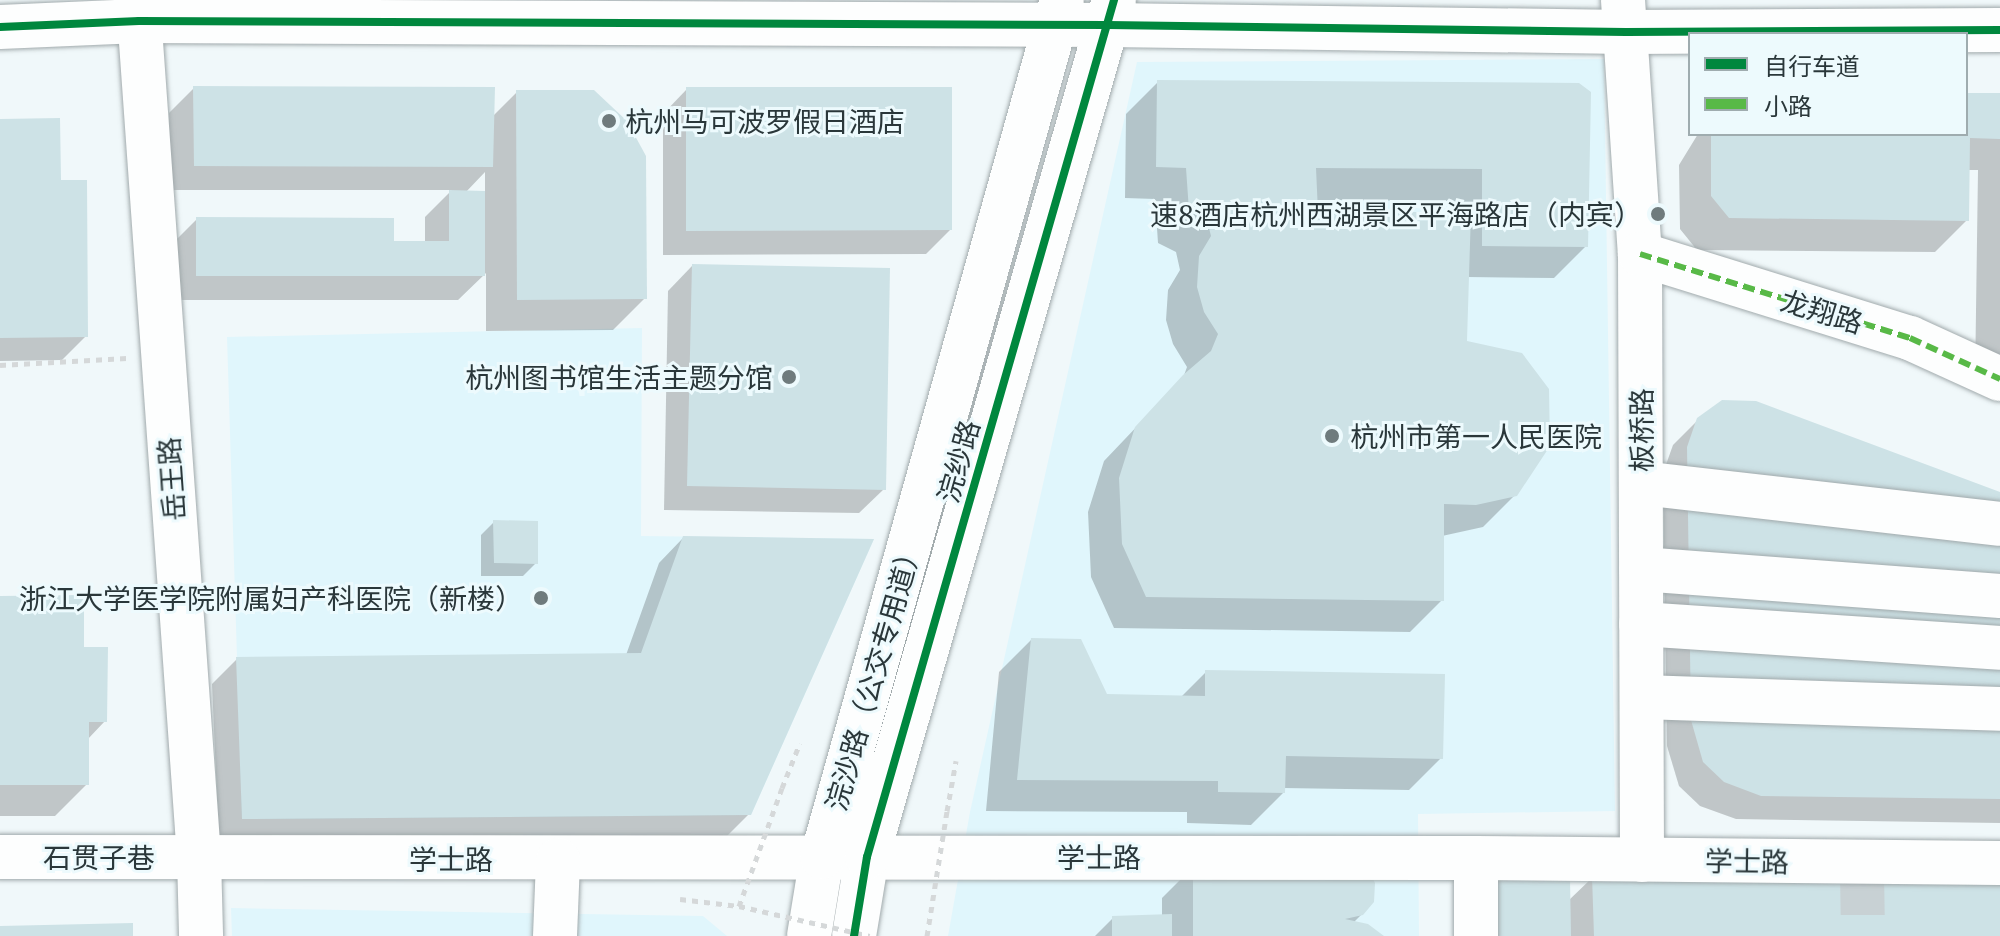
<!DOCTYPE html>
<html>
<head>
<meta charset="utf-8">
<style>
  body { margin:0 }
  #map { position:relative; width:2000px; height:936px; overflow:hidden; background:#f0f8fa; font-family:"Noto Serif","Noto Sans SC",serif }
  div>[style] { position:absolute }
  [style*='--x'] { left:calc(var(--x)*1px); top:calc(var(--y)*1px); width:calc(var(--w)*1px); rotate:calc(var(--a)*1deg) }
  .built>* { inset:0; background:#e0f6fc }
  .shadow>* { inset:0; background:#0003 }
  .building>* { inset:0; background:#cde2e6 }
  .minor-tunnel>* { height:44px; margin-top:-22px; transform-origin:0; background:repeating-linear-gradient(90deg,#c8d1d4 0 44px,transparent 0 66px) }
  .path>* { height:5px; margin-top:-2.5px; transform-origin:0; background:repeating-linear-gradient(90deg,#d5d8d9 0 6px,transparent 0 12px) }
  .roads { filter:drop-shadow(0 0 2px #a1aaac) drop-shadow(0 0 2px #a1aaac) }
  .minor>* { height:44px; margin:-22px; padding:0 22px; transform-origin:22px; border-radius:22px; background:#fdfefe }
  .major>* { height:44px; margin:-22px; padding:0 22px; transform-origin:22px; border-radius:22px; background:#fdfefe }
  .path-bridge>* { height:5px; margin-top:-2.5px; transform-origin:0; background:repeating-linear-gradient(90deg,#d5d8d9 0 6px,transparent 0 12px) }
  .quiet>* { height:6px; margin-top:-3px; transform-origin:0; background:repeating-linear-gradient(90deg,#58b947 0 12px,transparent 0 18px) }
  .cycleway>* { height:8px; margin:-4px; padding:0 4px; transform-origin:4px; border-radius:4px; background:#00873e }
  .dots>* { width:22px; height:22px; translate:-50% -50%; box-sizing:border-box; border:4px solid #edfafd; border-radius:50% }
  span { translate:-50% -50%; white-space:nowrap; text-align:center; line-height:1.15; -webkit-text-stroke:6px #edfafd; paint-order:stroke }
  .poi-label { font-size:28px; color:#2a373a }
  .left { translate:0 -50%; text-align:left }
  .right { translate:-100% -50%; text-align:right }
  .street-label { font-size:28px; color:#2a373a }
  .legend { position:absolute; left:1688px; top:32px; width:280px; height:104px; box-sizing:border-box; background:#edfafd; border:2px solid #9facaf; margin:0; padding:10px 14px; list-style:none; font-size:24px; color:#2a373a }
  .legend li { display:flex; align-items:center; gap:16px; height:40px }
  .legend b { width:40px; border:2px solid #9facaf }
</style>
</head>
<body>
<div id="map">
  <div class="built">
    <div style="clip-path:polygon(1604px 59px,1615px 811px,1418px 814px,1419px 936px,948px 936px,970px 812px,1137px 62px)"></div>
    <div style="clip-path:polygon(642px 328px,641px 536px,874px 539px,751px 815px,242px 819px,227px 337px)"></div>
    <div style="clip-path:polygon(231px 908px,703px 916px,727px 936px,232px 936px)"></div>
  </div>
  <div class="shadow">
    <div style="clip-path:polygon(evenodd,1158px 82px,1578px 85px,1586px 246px,1554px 278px,1467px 277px,1465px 343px,1516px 494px,1483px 527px,1442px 536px,1442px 600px,1410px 632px,1114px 628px,1091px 577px,1088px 512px,1104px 461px,1183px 378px,1187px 367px,1173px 344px,1166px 320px,1168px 290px,1180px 270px,1176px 252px,1158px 243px,1155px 199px,1125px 198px,1126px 114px,1158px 82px,1315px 200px,1451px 201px,1451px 214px,1316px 214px,1315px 200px)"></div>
    <div style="clip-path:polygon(evenodd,194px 88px,493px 116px,517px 92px,645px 298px,613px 330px,486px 331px,486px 273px,458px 300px,172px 300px,172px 244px,197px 219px,392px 243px,425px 243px,425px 217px,452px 190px,170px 190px,169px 113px,194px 88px,485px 172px,485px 193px,465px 193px,485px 172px)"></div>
    <div style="clip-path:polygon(687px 89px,950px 230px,926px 254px,663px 255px,663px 114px)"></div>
    <div style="clip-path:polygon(1966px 95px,2000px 95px,2000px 381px,1975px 381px,1978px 170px,1968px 170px,1967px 220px,1935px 252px,1697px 250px,1680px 229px,1679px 165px,1698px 134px,1966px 134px)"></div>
    <div style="clip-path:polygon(0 121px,59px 182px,86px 336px,62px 360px,0 361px)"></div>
    <div style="clip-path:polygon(692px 266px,884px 489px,859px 513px,664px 510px,668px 291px)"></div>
    <div style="clip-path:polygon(1698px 420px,2000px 494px,2000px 823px,1736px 819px,1700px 806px,1679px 786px,1667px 746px,1663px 473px,1673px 445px)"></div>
    <div style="clip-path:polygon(494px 522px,536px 563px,523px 576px,481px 576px,481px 535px)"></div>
    <div style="clip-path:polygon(683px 538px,750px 813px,725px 838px,219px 843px,212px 684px,237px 659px,626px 655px,659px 563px)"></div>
    <div style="clip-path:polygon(0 598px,82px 649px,105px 721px,87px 740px,87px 784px,55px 816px,0 816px)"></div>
    <div style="clip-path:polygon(1031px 640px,1105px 696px,1181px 697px,1206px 672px,1441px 758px,1409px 790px,1283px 788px,1283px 793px,1251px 825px,1187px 823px,1187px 812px,986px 811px,999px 672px)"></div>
    <div style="clip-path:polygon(1194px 866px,1368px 908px,1353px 923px,1381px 936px,1095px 936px,1113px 918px,1162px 916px,1162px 898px)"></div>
    <div style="clip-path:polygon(1593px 877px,2000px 936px,1478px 936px,1568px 901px)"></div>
  </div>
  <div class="building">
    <div style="clip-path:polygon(1157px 80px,1579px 83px,1591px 92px,1588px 247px,1482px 246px,1482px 169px,1316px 168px,1318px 212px,1471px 212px,1467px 341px,1522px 353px,1549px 389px,1550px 446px,1517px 496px,1476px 505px,1444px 504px,1444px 601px,1146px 597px,1122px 544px,1119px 478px,1135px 427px,1183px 375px,1211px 351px,1218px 334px,1204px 312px,1197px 287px,1199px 256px,1211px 236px,1207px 220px,1189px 211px,1186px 168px,1156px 167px)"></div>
    <div style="clip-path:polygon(193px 86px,495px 87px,493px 167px,194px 166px)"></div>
    <div style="clip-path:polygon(686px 87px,952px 87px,952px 230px,686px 231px)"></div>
    <div style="clip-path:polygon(516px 90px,594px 90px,627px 121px,646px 156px,647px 299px,517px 300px)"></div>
    <div style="clip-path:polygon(1966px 93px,2000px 93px,2000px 139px,1970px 138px,1969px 221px,1729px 218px,1711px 196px,1711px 134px,1966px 134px)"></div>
    <div style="clip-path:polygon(60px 118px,61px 180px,87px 180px,88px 337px,0 338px,0 119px)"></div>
    <div style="clip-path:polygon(449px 190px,485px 191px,485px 276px,196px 276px,196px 217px,394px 218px,394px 241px,449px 241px)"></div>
    <div style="clip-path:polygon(692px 264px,890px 268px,886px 490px,687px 486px)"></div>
    <div style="clip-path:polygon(1722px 400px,1756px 401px,2000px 492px,2000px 799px,1761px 796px,1724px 782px,1703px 762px,1691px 720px,1687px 447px,1697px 418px)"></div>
    <div style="clip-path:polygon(493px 520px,538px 521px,538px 564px,494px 563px)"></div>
    <div style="clip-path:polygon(683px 536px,874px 539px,751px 815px,242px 819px,236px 657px,641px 653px)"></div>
    <div style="clip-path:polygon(84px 595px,84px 647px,108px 647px,107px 722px,89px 722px,89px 785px,0 785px,0 596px)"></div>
    <div style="clip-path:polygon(1031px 638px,1081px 639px,1107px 694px,1205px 696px,1205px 670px,1445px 674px,1443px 759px,1286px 756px,1285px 793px,1218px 792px,1218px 781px,1017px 780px)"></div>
    <div style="clip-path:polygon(1193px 864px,1371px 875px,1375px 883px,1374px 902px,1363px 915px,1345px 919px,1368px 924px,1384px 936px,1193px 936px)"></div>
    <div style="clip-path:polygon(1592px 875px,2000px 879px,2000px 936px,1594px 936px)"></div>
    <div style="clip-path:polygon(1570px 878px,1571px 936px,1497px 936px,1496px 879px)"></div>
    <div style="clip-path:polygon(1172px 914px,1172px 936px,1112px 936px,1112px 916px)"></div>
    <div style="clip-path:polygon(133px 923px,133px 936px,0 936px,0 926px)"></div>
  </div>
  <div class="minor-tunnel">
    <div style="--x:1862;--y:871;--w:65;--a:89.1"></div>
  </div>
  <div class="path">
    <div style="--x:0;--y:365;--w:127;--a:-3.2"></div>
    <div style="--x:782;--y:788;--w:48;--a:-68.2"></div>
    <div style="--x:947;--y:811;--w:51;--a:-79.8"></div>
    <div style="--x:680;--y:899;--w:59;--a:6.8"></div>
  </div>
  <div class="roads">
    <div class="minor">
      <div style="--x:138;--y:0;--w:859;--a:85.93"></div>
      <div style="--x:199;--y:857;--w:79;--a:88.5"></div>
      <div style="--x:1623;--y:0;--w:255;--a:86.2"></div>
      <div style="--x:1640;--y:254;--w:606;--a:89.81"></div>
      <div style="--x:1640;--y:254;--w:283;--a:17.3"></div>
      <div style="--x:1910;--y:338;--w:99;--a:24.5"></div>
      <div style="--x:1641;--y:483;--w:361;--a:6.5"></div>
      <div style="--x:1641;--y:569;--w:360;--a:4.3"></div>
      <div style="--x:1641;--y:624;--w:360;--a:3.8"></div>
      <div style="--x:1642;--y:697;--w:358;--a:1.9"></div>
      <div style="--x:0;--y:857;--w:1476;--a:0.04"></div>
      <div style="--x:1476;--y:858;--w:524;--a:0.55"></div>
      <div style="--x:1476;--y:858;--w:78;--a:90"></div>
      <div style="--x:555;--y:936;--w:76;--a:-87.7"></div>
      <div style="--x:809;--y:936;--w:80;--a:-80.7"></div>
      <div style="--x:822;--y:857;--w:890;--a:-74.36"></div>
    </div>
    <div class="major">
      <div style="--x:0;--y:27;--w:139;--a:-2.5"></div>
      <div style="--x:139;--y:21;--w:969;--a:0.24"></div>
      <div style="--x:1108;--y:25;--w:518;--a:0.77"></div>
      <div style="--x:1626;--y:32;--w:374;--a:-0.3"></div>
      <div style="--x:854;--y:936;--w:80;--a:-80.7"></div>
      <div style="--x:867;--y:857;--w:892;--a:-73.92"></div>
    </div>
  </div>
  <div class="path-bridge">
    <div style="--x:782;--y:788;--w:126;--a:110"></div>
    <div style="--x:739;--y:906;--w:134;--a:12.9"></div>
    <div style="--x:927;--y:936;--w:127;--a:-80.9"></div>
  </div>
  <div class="quiet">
    <div style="--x:1640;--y:254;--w:283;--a:17.3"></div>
    <div style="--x:1910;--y:338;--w:99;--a:24.5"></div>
  </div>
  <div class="cycleway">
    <div style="--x:0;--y:27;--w:139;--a:-2.5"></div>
    <div style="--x:139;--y:21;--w:969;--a:0.24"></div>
    <div style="--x:1108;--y:25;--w:518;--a:0.77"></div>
    <div style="--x:1626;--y:32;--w:374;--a:-0.3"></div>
    <div style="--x:854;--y:936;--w:80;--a:-80.7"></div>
    <div style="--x:867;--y:857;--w:892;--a:-73.92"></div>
  </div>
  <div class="dots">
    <div style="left:609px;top:121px;background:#6f7b7d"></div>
    <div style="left:1658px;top:214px;background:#6f7b7d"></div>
    <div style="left:789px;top:377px;background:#6f7b7d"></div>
    <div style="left:1332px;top:436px;background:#6f7b7d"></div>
    <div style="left:541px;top:598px;background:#6f7b7d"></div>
  </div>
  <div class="poi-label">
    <span class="left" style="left:625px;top:121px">杭州马可波罗假日酒店</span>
    <span class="right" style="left:1642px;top:214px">速8酒店杭州西湖景区平海路店（内宾）</span>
    <span class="right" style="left:773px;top:377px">杭州图书馆生活主题分馆</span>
    <span class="left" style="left:1350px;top:436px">杭州市第一人民医院</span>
    <span class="right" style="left:523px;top:598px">浙江大学医学院附属妇产科医院（新楼）</span>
  </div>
  <div class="street-label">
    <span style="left:1822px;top:311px;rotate:17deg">龙翔路</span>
    <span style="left:1641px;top:430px;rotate:-90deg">板桥路</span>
    <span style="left:958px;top:461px;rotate:-74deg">浣纱路</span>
    <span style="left:171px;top:479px;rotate:-94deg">岳王路</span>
    <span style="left:873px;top:675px;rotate:-74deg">浣沙路（公交专用道）</span>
    <span style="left:99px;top:857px">石贯子巷</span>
    <span style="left:1099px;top:857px">学士路</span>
    <span style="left:451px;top:859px">学士路</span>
    <span style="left:1747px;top:861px;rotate:1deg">学士路</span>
  </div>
  <ul class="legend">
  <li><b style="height:10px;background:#00873e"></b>自行车道</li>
  <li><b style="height:10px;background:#58b947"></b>小路</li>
  </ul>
</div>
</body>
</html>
